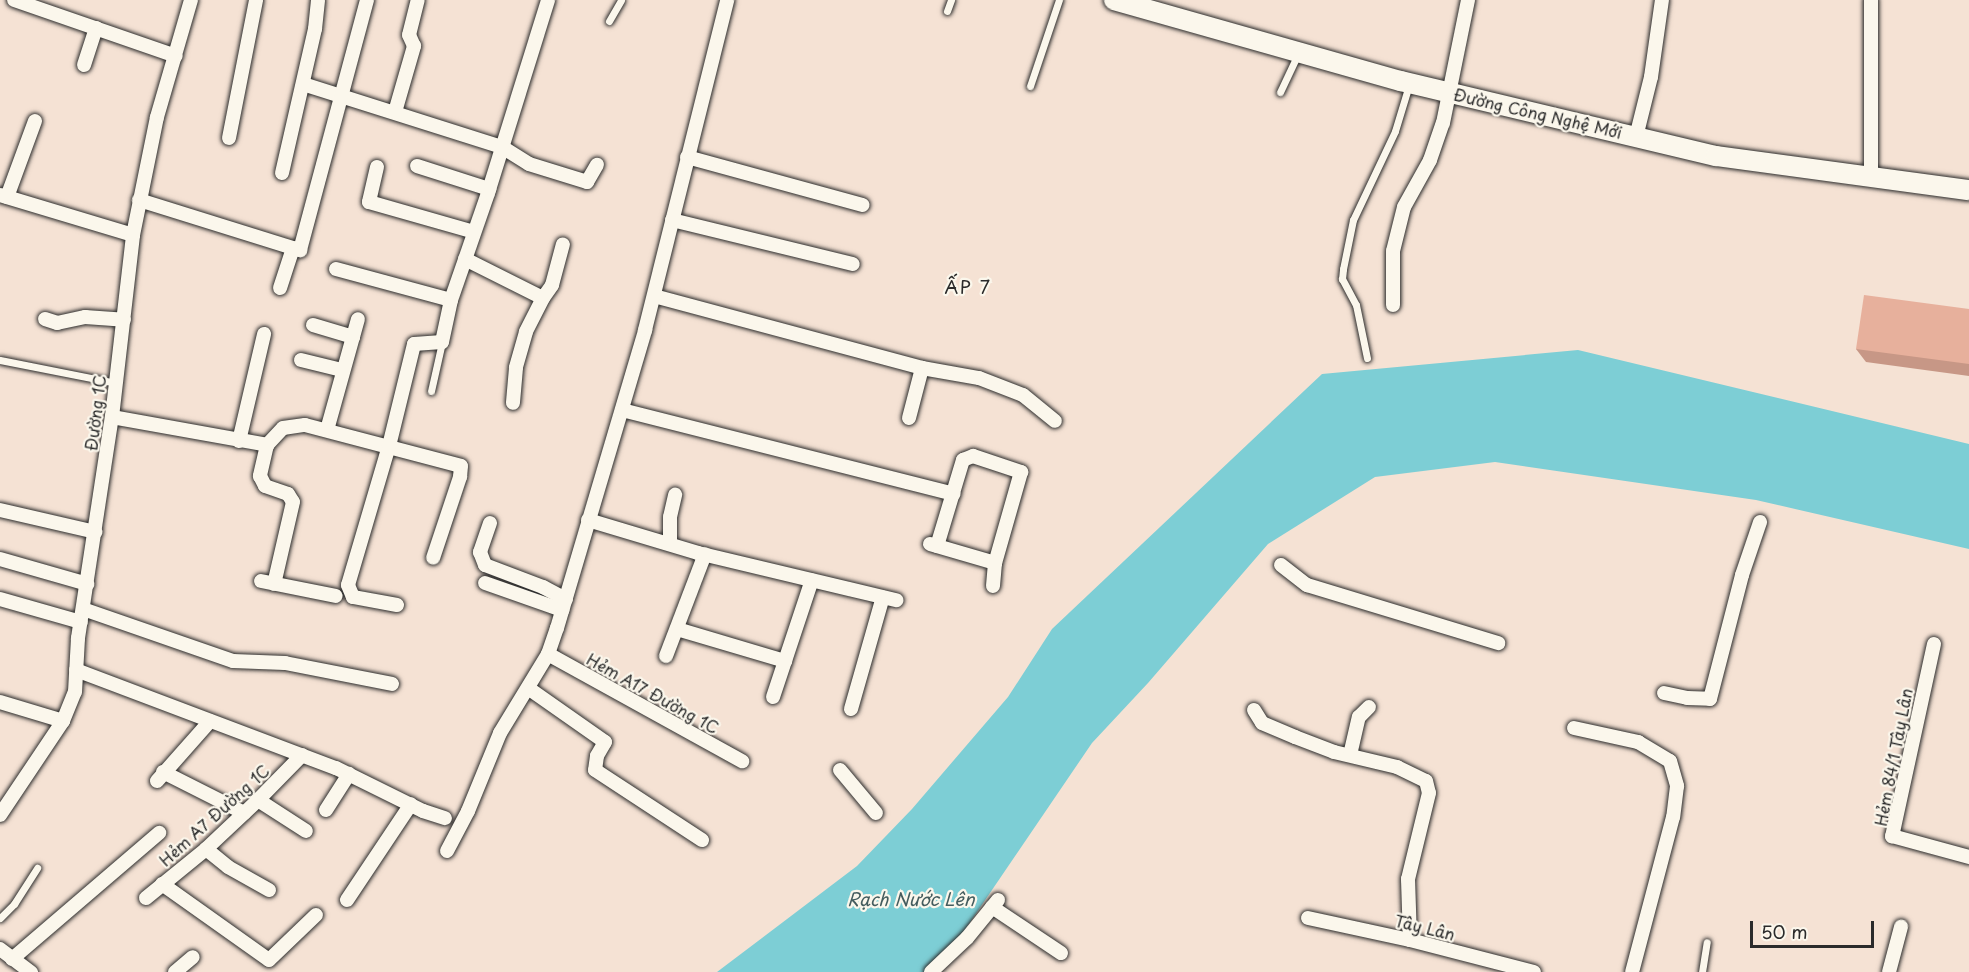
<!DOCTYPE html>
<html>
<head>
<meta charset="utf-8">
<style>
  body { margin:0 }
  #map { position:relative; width:1969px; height:972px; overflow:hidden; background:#f5e2d4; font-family:"Playpen Sans",sans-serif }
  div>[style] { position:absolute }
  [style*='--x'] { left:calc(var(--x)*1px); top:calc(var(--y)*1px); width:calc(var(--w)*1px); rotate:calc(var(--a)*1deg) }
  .water>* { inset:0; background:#7dced5 }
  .roads { filter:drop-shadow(0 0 2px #2b2b2b) drop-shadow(0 0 2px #2b2b2b) }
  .lane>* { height:7px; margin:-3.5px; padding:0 3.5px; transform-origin:3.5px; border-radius:3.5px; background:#fbf7ec }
  .street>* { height:14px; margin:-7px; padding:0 7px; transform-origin:7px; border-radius:7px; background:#fbf7ec }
  .secondary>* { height:20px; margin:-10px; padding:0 10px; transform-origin:10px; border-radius:10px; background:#fbf7ec }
  .wall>* { inset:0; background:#c79786 }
  .building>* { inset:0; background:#e7b09c }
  span { translate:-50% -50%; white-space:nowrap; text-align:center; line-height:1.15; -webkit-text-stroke:4.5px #fbf7ec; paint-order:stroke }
  .street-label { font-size:16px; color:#2b2b2b }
  .neighbourhood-label { font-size:18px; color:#2b2b2b; letter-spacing:1.5px }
  .water-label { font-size:18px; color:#445c5e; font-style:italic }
  .scale { position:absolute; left:1750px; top:921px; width:124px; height:27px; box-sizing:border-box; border:3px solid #2b2b2b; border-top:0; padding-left:8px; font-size:18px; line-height:21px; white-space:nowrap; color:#2b2b2b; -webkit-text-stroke:4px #fbf7ec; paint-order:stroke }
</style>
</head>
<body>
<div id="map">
  <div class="water">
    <div style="clip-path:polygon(1578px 350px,1969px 444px,1969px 549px,1756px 500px,1495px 462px,1375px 477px,1268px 544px,1148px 683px,1092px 743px,958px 940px,924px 972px,717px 972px,857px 866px,912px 809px,1008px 697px,1052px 629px,1322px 374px)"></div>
  </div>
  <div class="roads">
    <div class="lane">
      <div style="--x:947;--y:11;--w:12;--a:-70"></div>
      <div style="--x:609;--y:21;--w:24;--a:-60"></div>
      <div style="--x:1030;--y:86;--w:91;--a:-71.4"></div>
      <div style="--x:1280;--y:92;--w:42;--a:-64.7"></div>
      <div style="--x:1367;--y:358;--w:54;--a:-101.7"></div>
      <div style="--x:1356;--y:305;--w:30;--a:-118"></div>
      <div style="--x:1342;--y:279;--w:10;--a:-84"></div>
      <div style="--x:1343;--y:269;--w:50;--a:-78.5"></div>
      <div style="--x:1353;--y:220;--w:98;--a:-64.7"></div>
      <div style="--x:1395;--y:131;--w:48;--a:-73.1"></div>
      <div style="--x:0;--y:360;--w:118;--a:11.2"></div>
      <div style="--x:431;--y:391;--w:50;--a:-77.3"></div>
      <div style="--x:0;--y:918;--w:20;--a:-45"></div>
      <div style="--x:14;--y:904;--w:43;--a:-57.4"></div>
      <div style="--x:1702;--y:972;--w:30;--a:-81"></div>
    </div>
    <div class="street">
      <div style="--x:14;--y:0;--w:171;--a:19.1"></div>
      <div style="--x:84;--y:65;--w:39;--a:-72"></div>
      <div style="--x:303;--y:84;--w:209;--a:17.6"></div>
      <div style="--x:502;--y:147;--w:32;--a:32"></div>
      <div style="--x:529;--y:164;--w:61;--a:17.2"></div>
      <div style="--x:587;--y:182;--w:20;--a:-60"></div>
      <div style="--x:395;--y:112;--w:69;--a:-73.9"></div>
      <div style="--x:414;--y:46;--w:12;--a:-114"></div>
      <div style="--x:409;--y:35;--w:36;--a:-76"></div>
      <div style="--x:1636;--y:137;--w:62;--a:-76"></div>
      <div style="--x:1651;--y:77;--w:78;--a:-81.9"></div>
      <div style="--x:229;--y:138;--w:141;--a:-78.9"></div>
      <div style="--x:687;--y:157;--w:182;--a:15.3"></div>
      <div style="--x:417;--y:166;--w:76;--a:17.7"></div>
      <div style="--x:377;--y:167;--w:36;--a:103"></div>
      <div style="--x:369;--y:202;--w:109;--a:15.9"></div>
      <div style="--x:282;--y:173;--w:148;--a:-77.1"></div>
      <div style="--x:315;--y:29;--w:29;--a:-84"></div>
      <div style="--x:1871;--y:177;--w:177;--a:-90"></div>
      <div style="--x:0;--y:195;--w:139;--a:16.7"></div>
      <div style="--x:7;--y:197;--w:81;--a:-69.8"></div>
      <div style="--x:139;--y:200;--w:169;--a:17.3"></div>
      <div style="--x:300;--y:250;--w:259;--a:-75"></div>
      <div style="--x:672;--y:220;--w:186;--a:13.7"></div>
      <div style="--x:465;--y:259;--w:87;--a:26.6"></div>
      <div style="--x:543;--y:298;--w:38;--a:117"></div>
      <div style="--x:526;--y:332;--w:37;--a:106"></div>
      <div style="--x:516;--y:368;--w:35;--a:95"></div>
      <div style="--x:336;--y:269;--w:119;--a:15.1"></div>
      <div style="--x:280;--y:288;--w:42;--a:-72"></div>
      <div style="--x:654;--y:296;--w:278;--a:15"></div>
      <div style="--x:922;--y:368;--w:58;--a:10"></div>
      <div style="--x:979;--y:378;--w:47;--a:21.1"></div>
      <div style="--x:1023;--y:395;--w:41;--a:39.1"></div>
      <div style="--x:543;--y:298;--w:16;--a:-55"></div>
      <div style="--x:552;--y:285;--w:42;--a:-75"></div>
      <div style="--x:1393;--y:305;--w:54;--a:-90"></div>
      <div style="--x:1393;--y:251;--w:45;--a:-76"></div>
      <div style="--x:1404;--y:207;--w:54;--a:-61"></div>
      <div style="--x:1430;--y:160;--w:39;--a:-71"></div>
      <div style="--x:1443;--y:123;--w:126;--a:-78.5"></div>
      <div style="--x:45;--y:319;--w:13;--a:18"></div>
      <div style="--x:57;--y:323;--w:29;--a:-12"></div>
      <div style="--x:85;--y:317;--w:39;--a:4"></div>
      <div style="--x:313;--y:325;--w:42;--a:16.7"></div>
      <div style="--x:301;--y:360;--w:42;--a:13.7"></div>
      <div style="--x:622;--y:410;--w:342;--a:14.2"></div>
      <div style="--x:112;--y:417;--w:158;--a:10.2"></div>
      <div style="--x:267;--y:445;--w:23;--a:-47"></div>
      <div style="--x:283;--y:428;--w:22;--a:-8"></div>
      <div style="--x:305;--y:425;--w:161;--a:14.7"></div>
      <div style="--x:461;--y:466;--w:11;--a:95"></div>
      <div style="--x:460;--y:477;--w:85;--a:108.4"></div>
      <div style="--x:909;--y:418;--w:52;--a:-75.4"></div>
      <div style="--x:327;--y:430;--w:115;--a:-74.4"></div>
      <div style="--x:239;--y:441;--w:110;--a:-76.8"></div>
      <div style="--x:267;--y:445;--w:32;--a:103"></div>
      <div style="--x:260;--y:476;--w:11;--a:63"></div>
      <div style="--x:265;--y:486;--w:24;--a:19"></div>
      <div style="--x:288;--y:494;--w:9;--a:58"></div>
      <div style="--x:293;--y:502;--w:84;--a:103"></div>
      <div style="--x:0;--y:510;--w:98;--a:13"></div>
      <div style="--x:588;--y:520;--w:115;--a:16.7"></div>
      <div style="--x:698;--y:553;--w:204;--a:13.4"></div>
      <div style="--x:490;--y:523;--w:31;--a:109"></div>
      <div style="--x:480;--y:552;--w:14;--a:69"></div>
      <div style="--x:485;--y:565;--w:62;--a:20.8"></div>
      <div style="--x:543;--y:587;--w:26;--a:28"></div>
      <div style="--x:670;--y:544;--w:27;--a:-90"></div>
      <div style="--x:670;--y:517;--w:23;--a:-77"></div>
      <div style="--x:930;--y:544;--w:68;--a:16.3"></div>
      <div style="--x:937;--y:546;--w:90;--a:-73.2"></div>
      <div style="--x:963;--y:460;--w:11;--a:-22"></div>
      <div style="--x:973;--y:456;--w:51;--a:18.4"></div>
      <div style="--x:1021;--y:472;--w:95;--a:105.9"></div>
      <div style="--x:995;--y:563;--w:23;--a:95"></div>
      <div style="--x:0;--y:559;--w:91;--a:16"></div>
      <div style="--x:1281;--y:565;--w:33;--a:38"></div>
      <div style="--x:1307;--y:585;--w:200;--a:16.9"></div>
      <div style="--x:261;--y:581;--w:76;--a:11.3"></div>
      <div style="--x:485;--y:583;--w:82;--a:19.3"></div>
      <div style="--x:0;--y:599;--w:84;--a:15.9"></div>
      <div style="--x:397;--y:605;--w:45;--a:-169.7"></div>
      <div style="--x:353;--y:597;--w:13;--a:-113"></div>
      <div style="--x:348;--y:585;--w:145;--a:-73.6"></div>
      <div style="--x:389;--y:446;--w:105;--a:-76.2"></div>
      <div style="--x:414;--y:344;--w:28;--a:-4"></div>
      <div style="--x:442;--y:342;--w:43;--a:-77.9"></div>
      <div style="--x:451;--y:300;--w:113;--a:-70.9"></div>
      <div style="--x:488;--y:193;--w:202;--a:-72.7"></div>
      <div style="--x:83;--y:609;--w:159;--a:19.1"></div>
      <div style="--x:233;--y:661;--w:52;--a:2.2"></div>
      <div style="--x:285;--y:663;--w:109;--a:11.1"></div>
      <div style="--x:677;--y:629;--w:113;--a:16.5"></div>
      <div style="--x:1934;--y:644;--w:197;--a:102.3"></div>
      <div style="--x:1892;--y:836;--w:80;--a:15.3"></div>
      <div style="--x:548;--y:654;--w:222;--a:28.9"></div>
      <div style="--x:666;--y:656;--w:109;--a:-69.1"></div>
      <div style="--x:76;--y:670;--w:278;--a:20.7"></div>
      <div style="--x:336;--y:768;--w:97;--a:26.3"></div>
      <div style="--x:423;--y:811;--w:23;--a:18"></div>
      <div style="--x:528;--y:688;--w:94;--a:35"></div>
      <div style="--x:605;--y:742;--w:16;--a:120"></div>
      <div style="--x:597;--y:756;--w:14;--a:98"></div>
      <div style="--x:595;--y:770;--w:128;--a:33.2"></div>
      <div style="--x:1664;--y:693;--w:24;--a:12"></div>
      <div style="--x:1687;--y:698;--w:23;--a:2"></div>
      <div style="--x:1710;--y:699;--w:128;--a:-75.5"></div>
      <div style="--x:1742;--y:575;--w:56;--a:-71.2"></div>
      <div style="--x:773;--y:697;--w:123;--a:-71.6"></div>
      <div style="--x:0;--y:702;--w:66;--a:16.8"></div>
      <div style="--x:851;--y:709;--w:116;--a:-74.1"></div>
      <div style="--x:1254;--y:710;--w:15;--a:58"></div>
      <div style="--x:1262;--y:723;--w:36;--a:23"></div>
      <div style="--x:1295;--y:737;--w:42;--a:21"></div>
      <div style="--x:1334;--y:752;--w:65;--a:13.4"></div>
      <div style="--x:1397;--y:767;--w:32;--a:26"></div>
      <div style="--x:1426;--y:781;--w:12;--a:76"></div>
      <div style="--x:1429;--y:793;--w:89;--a:103.7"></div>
      <div style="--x:1408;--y:879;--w:61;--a:88.1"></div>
      <div style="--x:1574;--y:728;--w:66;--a:12.3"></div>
      <div style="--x:1638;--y:742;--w:37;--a:31"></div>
      <div style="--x:1670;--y:761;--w:26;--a:74"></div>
      <div style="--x:1677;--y:786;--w:31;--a:97"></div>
      <div style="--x:1673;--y:817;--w:160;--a:104.8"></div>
      <div style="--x:1350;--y:755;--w:39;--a:-77"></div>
      <div style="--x:1359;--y:717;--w:14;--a:-45"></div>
      <div style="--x:840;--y:770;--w:56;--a:50.1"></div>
      <div style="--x:163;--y:772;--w:91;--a:26.8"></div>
      <div style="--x:157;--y:781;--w:80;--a:-48.5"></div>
      <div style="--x:258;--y:800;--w:57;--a:32.9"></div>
      <div style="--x:326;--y:810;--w:43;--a:-57.4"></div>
      <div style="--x:0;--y:815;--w:113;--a:-56.2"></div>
      <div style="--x:63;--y:721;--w:31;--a:-68"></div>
      <div style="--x:75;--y:692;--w:54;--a:-86.8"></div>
      <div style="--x:78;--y:638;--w:224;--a:-81.3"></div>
      <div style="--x:112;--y:417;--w:183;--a:-83.4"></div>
      <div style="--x:133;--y:235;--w:120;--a:-78.5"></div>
      <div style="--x:157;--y:117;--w:122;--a:-73.8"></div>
      <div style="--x:206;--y:849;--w:28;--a:39"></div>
      <div style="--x:228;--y:867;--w:47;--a:29.3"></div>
      <div style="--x:447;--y:851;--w:45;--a:-62.3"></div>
      <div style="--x:468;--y:811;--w:84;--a:-67.7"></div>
      <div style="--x:500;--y:733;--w:92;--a:-58.7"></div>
      <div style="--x:548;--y:654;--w:28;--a:-71"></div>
      <div style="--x:557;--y:628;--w:311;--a:-73.5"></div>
      <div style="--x:645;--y:330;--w:340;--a:-76"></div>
      <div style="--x:162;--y:884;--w:131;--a:35.4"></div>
      <div style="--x:269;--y:960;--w:65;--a:-43.8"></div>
      <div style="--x:146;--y:898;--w:77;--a:-39.2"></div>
      <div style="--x:206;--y:849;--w:71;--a:-43.3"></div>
      <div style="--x:258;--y:800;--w:63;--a:-45.6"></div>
      <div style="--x:347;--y:900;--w:115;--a:-56.3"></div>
      <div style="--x:992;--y:907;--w:83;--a:33.7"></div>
      <div style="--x:1308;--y:918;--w:104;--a:12.2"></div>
      <div style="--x:1410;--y:940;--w:128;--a:14.5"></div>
      <div style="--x:0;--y:949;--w:39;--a:37"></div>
      <div style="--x:12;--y:959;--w:194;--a:-40.6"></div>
      <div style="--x:175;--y:972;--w:23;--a:-40"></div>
      <div style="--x:931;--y:972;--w:50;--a:-43.4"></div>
      <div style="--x:967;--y:938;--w:49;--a:-50.8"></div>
      <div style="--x:1889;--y:972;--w:47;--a:-75.1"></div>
    </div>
    <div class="secondary">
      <div style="--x:1114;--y:0;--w:298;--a:15.8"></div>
      <div style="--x:1401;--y:81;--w:324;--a:13.4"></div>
      <div style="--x:1716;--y:156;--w:255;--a:7.7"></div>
    </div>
  </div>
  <div class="wall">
    <div style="clip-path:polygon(1969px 309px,1969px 376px,1866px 362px,1856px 349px)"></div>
  </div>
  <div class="building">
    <div style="clip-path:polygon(1864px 295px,1969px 309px,1969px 364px,1856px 349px)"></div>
  </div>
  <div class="street-label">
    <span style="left:1538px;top:113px;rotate:13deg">Đường Công Nghệ Mới</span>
    <span style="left:95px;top:413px;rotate:-83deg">Đường 1C</span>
    <span style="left:653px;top:693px;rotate:29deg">Hẻm A17 Đường 1C</span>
    <span style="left:1893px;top:757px;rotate:-79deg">Hẻm 84/1 Tây Lân</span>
    <span style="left:214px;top:815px;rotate:-42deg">Hẻm A7 Đường 1C</span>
    <span style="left:1425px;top:927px;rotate:14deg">Tây Lân</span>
  </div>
  <div class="neighbourhood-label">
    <span style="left:968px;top:287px">ẤP 7</span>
  </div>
  <div class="water-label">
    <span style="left:911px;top:899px">Rạch Nước Lên</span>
  </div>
  <div class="scale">50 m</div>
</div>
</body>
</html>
